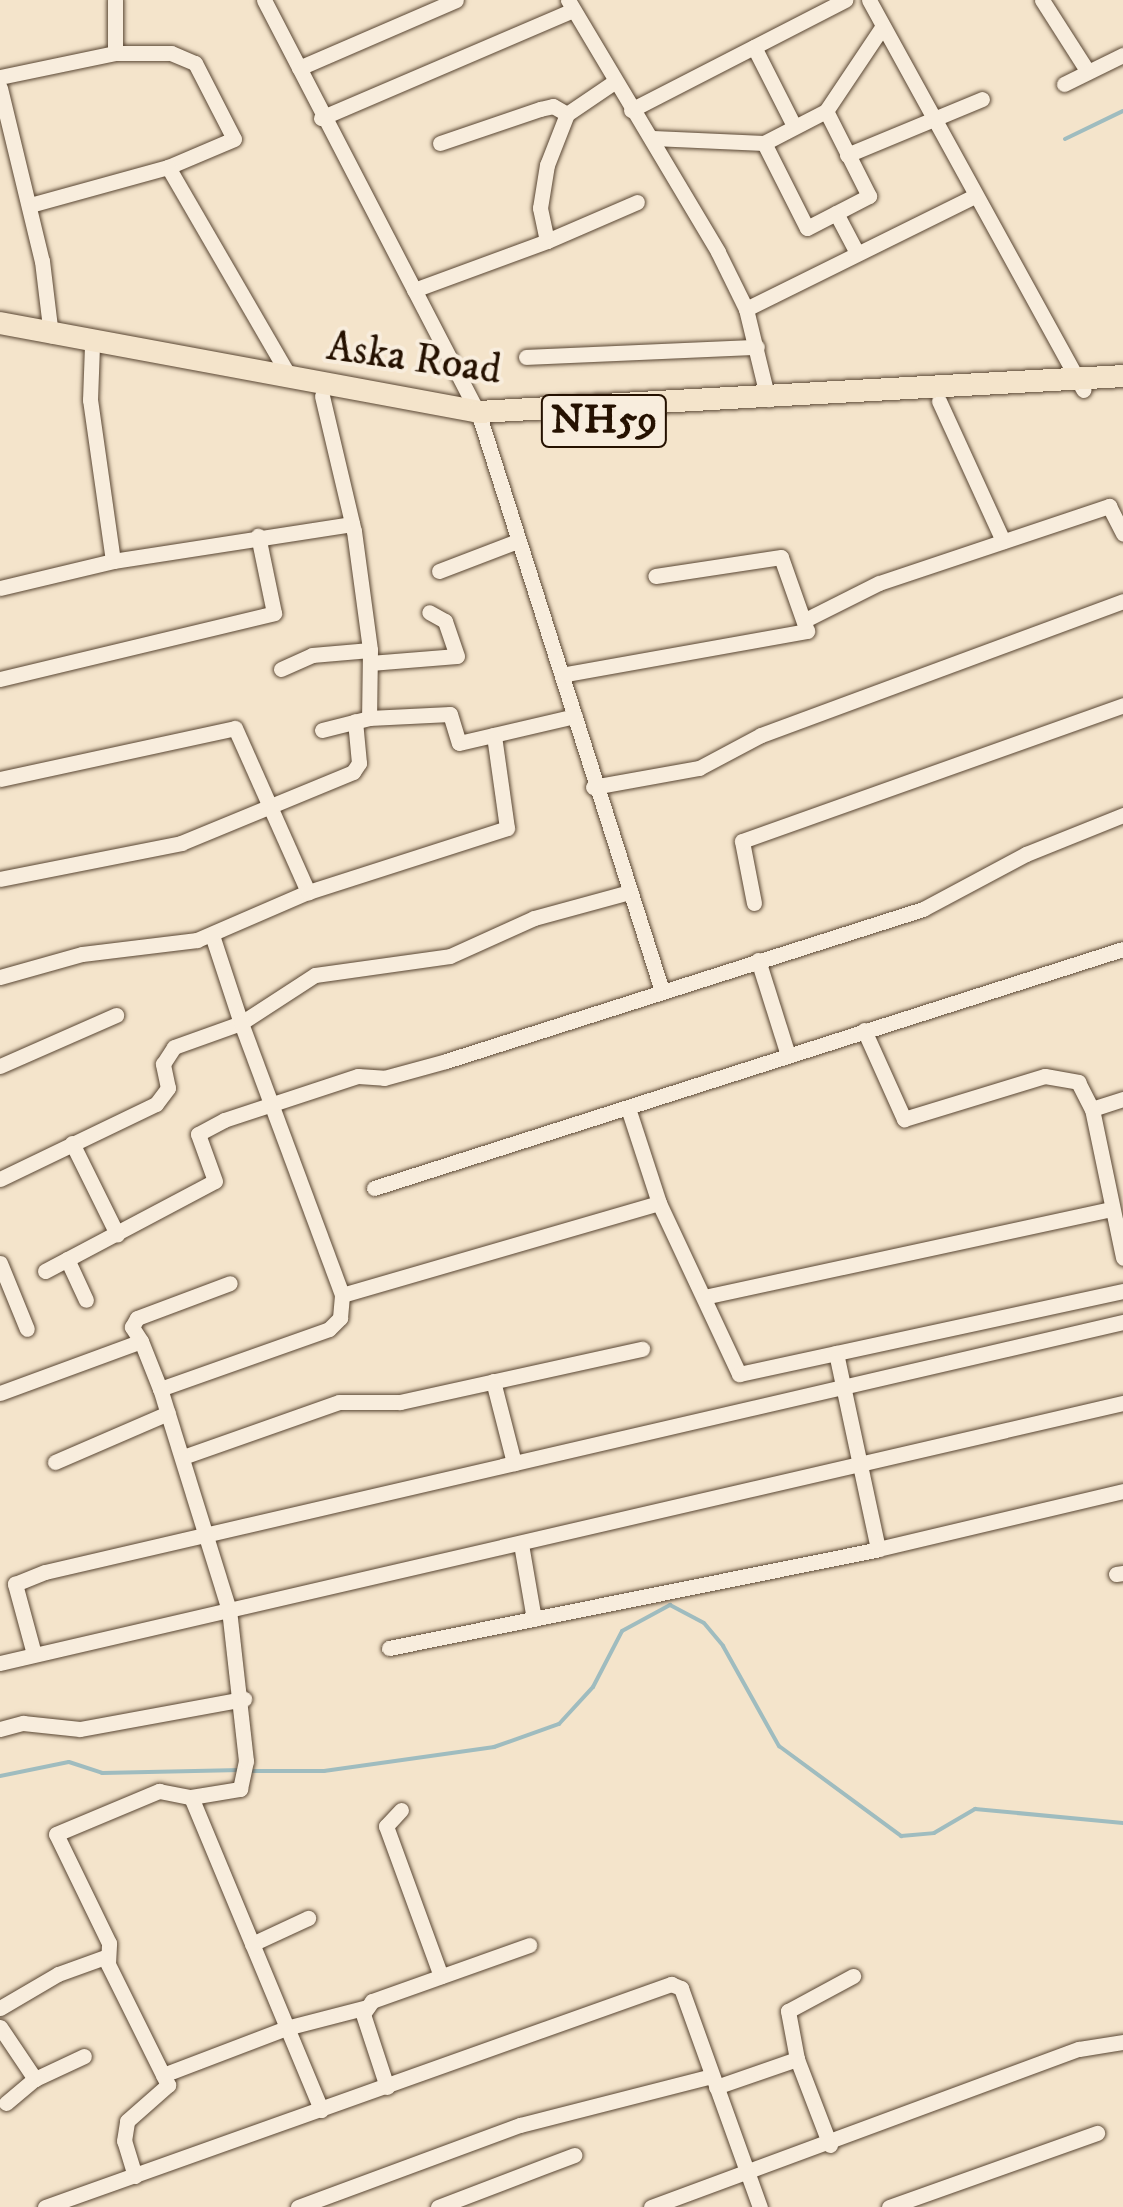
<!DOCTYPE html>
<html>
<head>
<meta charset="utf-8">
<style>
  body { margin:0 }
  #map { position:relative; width:1123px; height:2207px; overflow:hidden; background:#f4e4cb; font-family:"IM FELL DW Pica",serif }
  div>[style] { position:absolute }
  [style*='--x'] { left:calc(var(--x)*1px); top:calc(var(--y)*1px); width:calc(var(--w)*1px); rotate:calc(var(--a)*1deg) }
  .stream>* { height:4px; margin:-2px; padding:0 2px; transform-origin:2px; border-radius:2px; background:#9fbcbf }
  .roads { filter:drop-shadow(0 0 2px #594633) drop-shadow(0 0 2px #594633) }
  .minor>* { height:15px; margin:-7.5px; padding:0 7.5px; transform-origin:7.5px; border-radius:7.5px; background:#f8eddd }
  .highway>* { height:22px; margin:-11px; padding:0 11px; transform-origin:11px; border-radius:11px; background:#f4e4cb }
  span { translate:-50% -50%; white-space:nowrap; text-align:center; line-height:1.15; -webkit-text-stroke:8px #f8eddd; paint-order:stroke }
  .shield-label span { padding:2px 8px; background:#f8eddd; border:2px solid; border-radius:8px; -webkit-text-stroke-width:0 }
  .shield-label { font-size:40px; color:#251100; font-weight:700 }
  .street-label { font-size:42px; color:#251100 }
</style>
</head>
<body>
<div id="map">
  <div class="stream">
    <div style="--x:1065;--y:139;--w:64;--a:-25.8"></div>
    <div style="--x:250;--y:1771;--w:74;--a:0"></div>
    <div style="--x:324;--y:1771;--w:172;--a:-8"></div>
    <div style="--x:494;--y:1747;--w:69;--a:-19.5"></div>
    <div style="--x:559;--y:1724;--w:50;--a:-47.4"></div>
    <div style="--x:593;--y:1687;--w:63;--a:-62.6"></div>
    <div style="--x:622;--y:1631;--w:55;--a:-28.4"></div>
    <div style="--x:670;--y:1605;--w:38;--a:28"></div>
    <div style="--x:704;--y:1623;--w:30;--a:50"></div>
    <div style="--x:723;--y:1646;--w:115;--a:60.8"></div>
    <div style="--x:779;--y:1746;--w:152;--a:36.4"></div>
    <div style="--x:901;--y:1836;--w:33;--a:-5"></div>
    <div style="--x:934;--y:1833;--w:48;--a:-30.3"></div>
    <div style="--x:975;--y:1809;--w:149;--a:5.4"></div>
    <div style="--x:0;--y:1776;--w:70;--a:-11.5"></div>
    <div style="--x:69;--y:1762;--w:35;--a:18"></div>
    <div style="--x:102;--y:1773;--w:139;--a:-1.2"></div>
  </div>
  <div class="roads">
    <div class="minor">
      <div style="--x:115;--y:0;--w:53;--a:90"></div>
      <div style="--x:264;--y:0;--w:464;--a:62.6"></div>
      <div style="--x:478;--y:412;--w:608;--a:72.37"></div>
      <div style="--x:568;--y:0;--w:293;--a:59.2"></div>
      <div style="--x:718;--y:252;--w:64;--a:63.8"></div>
      <div style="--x:746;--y:309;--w:93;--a:76.3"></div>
      <div style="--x:869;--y:0;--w:445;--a:61.2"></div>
      <div style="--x:1042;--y:0;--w:85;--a:57.4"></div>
      <div style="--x:754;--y:47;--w:89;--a:63.1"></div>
      <div style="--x:299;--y:68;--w:171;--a:-23.4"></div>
      <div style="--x:0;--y:77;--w:117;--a:-11.8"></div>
      <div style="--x:115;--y:53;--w:56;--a:0"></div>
      <div style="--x:171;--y:53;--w:26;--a:23"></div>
      <div style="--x:195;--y:63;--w:85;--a:62.8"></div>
      <div style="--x:234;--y:139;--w:72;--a:157"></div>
      <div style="--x:168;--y:167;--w:143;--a:164.6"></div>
      <div style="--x:1064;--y:84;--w:66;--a:-26.2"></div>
      <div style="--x:0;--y:88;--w:178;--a:76.4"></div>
      <div style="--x:42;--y:261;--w:75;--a:83.1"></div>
      <div style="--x:631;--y:110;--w:241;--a:-27.2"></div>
      <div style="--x:321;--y:118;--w:274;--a:-23.2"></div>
      <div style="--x:653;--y:138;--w:111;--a:2.6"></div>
      <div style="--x:764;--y:143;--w:70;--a:-27.3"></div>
      <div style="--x:826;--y:111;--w:102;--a:-56.2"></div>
      <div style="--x:440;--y:143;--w:106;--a:-18.8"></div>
      <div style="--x:540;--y:109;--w:13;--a:-13"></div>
      <div style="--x:553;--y:106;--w:16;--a:30"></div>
      <div style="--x:567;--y:114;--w:57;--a:-34.2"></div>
      <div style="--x:764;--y:143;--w:95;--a:63.2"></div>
      <div style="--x:807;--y:228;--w:70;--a:-27.3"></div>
      <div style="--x:869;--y:196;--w:95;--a:-116.8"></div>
      <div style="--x:847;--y:155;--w:146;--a:-22.5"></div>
      <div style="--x:168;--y:167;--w:245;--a:59.9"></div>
      <div style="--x:836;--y:213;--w:45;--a:62.3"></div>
      <div style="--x:547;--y:241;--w:98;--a:-23.4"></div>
      <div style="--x:414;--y:290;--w:142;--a:-20.2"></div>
      <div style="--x:547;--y:241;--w:34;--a:-102"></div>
      <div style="--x:540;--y:208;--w:44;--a:-80.8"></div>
      <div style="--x:547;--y:165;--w:55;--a:-68.6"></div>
      <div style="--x:746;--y:309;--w:255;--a:-26.3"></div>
      <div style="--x:526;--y:357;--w:231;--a:-2.5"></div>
      <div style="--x:322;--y:396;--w:139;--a:76.7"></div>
      <div style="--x:354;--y:531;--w:120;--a:82.3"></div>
      <div style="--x:370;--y:650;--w:68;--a:90.8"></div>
      <div style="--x:939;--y:401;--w:154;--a:65.4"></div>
      <div style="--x:113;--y:561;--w:242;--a:-8.8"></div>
      <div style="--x:439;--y:571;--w:84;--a:-21"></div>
      <div style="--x:0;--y:588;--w:116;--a:-13.4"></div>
      <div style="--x:113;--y:561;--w:163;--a:-98.1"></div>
      <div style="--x:90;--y:400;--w:55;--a:-87.9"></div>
      <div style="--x:807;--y:619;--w:80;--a:-26.6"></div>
      <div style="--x:879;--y:583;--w:243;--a:-18.5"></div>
      <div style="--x:1109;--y:506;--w:31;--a:63"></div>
      <div style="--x:370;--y:663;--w:87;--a:-4.6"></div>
      <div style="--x:457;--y:656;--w:37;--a:-109"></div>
      <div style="--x:445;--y:621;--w:18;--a:-151"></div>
      <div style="--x:281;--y:669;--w:34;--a:-24"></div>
      <div style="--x:312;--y:655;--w:58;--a:-4.9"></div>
      <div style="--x:566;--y:674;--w:245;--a:-10.1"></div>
      <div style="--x:807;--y:631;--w:78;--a:-109.4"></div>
      <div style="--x:781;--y:557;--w:127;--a:171.4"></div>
      <div style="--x:0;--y:679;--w:282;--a:-13.5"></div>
      <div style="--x:274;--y:613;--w:79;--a:-101.7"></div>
      <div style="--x:322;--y:730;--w:49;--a:-14.3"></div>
      <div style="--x:369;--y:718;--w:81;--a:-2.8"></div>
      <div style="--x:450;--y:714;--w:30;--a:73"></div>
      <div style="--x:459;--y:743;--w:119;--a:-13.1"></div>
      <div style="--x:0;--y:779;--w:240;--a:-12.2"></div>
      <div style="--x:235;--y:728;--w:180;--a:66"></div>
      <div style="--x:593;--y:787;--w:108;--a:-10.2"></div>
      <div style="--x:699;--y:768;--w:70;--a:-28"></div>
      <div style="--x:761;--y:735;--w:386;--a:-20.3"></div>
      <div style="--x:0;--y:879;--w:185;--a:-11.2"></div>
      <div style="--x:181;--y:843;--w:186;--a:-22.4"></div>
      <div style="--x:353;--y:772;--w:11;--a:-56"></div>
      <div style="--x:359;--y:763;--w:42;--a:-95.4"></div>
      <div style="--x:754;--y:903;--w:63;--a:-101"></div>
      <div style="--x:742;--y:841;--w:405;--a:-19.6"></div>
      <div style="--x:212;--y:935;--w:93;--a:71.8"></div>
      <div style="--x:241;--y:1023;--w:88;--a:-33"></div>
      <div style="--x:315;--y:975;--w:136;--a:-8"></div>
      <div style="--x:450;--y:956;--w:92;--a:-24.3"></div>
      <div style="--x:534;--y:918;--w:99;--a:-15.2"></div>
      <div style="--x:758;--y:960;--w:100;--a:72.5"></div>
      <div style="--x:0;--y:977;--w:85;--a:-15.7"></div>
      <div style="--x:82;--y:954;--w:116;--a:-6.9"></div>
      <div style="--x:197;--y:940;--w:121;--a:-23.4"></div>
      <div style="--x:308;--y:892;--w:209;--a:-17.8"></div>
      <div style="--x:507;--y:828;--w:94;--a:-98"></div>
      <div style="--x:864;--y:1030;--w:98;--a:65.8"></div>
      <div style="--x:904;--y:1119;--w:147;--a:-17"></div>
      <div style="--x:1045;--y:1076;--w:34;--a:10"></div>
      <div style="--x:1078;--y:1082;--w:30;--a:63"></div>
      <div style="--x:1092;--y:1109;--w:152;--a:78.2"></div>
      <div style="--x:0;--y:1066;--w:127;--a:-23.7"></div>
      <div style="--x:628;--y:1108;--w:100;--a:71.9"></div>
      <div style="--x:659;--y:1203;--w:189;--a:64.9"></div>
      <div style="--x:739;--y:1374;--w:393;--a:-12.2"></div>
      <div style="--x:1092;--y:1109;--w:33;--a:-18"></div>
      <div style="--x:72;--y:1143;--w:102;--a:63.7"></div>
      <div style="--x:0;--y:1179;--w:173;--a:-25.7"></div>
      <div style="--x:156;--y:1104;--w:20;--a:-53"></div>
      <div style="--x:168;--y:1088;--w:25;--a:-102"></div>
      <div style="--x:163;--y:1064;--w:20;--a:-57"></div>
      <div style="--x:174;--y:1047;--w:71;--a:-19.7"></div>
      <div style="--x:241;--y:1023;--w:290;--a:69.6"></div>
      <div style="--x:342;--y:1295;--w:330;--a:-16.2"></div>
      <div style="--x:374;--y:1188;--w:786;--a:-17.7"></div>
      <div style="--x:67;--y:1259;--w:45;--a:65.1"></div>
      <div style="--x:0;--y:1263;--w:71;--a:67.8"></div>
      <div style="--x:45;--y:1271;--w:192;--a:-27.9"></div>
      <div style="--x:215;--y:1181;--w:50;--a:-109.9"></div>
      <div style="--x:198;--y:1134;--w:30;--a:-28"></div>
      <div style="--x:224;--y:1120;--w:141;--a:-18.2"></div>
      <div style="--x:358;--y:1076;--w:26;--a:4"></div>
      <div style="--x:384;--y:1078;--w:64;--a:-15.3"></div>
      <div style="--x:446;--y:1061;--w:501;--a:-17.67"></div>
      <div style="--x:923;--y:909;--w:117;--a:-28.1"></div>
      <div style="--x:1026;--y:854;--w:105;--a:-21.9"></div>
      <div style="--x:704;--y:1297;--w:416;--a:-12.2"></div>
      <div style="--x:141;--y:1341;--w:17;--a:-123"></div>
      <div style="--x:132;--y:1327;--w:10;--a:-61"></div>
      <div style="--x:137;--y:1318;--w:99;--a:-20.6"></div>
      <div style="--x:836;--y:1353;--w:200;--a:77.9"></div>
      <div style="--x:878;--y:1549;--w:252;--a:-13.3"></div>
      <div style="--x:493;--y:1381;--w:85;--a:75.6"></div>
      <div style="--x:0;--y:1393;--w:150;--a:-20.2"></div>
      <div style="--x:141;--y:1341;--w:52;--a:68.4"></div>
      <div style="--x:160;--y:1389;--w:179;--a:-19.5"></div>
      <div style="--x:329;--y:1329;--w:16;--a:-45"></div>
      <div style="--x:340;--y:1318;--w:23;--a:-85"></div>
      <div style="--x:183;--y:1457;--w:165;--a:-19.4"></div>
      <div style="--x:339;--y:1402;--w:61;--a:0"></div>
      <div style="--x:400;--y:1402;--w:248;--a:-12.4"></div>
      <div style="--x:55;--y:1462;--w:123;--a:-23.4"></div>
      <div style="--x:521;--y:1544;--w:76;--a:80.2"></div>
      <div style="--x:1116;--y:1574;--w:7;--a:-8"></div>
      <div style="--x:389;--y:1648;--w:499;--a:-11.4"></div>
      <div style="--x:34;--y:1654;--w:73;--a:-105.2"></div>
      <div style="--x:15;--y:1584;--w:32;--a:-22"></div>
      <div style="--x:45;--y:1572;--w:1107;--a:-13.06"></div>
      <div style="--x:0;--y:1663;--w:1153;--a:-13.04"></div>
      <div style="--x:0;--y:1729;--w:24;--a:-15"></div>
      <div style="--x:23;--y:1723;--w:57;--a:6"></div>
      <div style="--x:80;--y:1729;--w:167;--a:-10.4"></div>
      <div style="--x:191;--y:1797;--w:339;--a:67.4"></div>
      <div style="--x:401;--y:1810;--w:22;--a:133"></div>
      <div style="--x:386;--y:1826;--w:160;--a:69.9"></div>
      <div style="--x:252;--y:1944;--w:62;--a:-24.9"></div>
      <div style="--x:0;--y:2008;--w:67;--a:-30.4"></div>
      <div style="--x:58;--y:1974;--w:53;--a:-19.8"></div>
      <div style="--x:0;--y:2027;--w:63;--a:56.1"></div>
      <div style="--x:163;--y:2075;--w:132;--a:-20.9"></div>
      <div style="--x:286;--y:2028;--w:84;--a:-14.5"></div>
      <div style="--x:387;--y:2087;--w:77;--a:-108.2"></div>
      <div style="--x:363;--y:2014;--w:16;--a:-55"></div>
      <div style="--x:372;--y:2001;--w:167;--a:-19.6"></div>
      <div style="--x:716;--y:2087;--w:86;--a:-19.1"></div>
      <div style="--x:6;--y:2103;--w:38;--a:-40"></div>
      <div style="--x:35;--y:2079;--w:54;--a:-25.1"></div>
      <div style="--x:830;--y:2145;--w:92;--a:-111"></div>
      <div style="--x:797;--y:2059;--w:49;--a:-100.6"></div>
      <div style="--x:788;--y:2011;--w:74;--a:-28.3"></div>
      <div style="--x:135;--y:2176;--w:37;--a:-107"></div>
      <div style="--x:124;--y:2141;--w:20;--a:-81"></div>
      <div style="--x:127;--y:2121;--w:55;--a:-41.3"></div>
      <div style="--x:168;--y:2085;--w:135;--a:-116.4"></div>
      <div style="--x:108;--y:1964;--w:21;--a:-87"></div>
      <div style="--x:109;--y:1943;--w:121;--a:-115.9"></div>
      <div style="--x:56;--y:1834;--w:112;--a:-22.7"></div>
      <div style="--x:159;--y:1791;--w:33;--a:11"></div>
      <div style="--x:191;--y:1797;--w:50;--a:-9.3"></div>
      <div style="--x:240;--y:1789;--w:29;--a:-78"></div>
      <div style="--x:246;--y:1761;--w:152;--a:-96.4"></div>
      <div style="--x:229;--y:1610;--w:232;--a:-107.3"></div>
      <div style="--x:45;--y:2207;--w:665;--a:-19.61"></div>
      <div style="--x:671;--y:1984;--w:11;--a:22"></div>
      <div style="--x:681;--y:1988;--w:233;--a:70.2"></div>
      <div style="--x:298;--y:2207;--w:237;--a:-20.3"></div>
      <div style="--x:520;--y:2125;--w:198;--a:-14.3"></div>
      <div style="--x:438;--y:2207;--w:146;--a:-20.9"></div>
      <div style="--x:651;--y:2207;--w:456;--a:-20.3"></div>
      <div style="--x:1079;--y:2049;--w:45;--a:-9"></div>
      <div style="--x:889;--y:2207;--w:221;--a:-19.6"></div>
    </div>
    <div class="highway">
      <div style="--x:0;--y:323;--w:486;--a:10.5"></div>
      <div style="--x:478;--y:412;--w:646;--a:-3.19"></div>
    </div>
  </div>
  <div class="shield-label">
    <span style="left:604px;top:421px">NH59</span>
  </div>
  <div class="street-label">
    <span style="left:414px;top:359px;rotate:8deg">Aska Road</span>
  </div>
</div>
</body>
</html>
